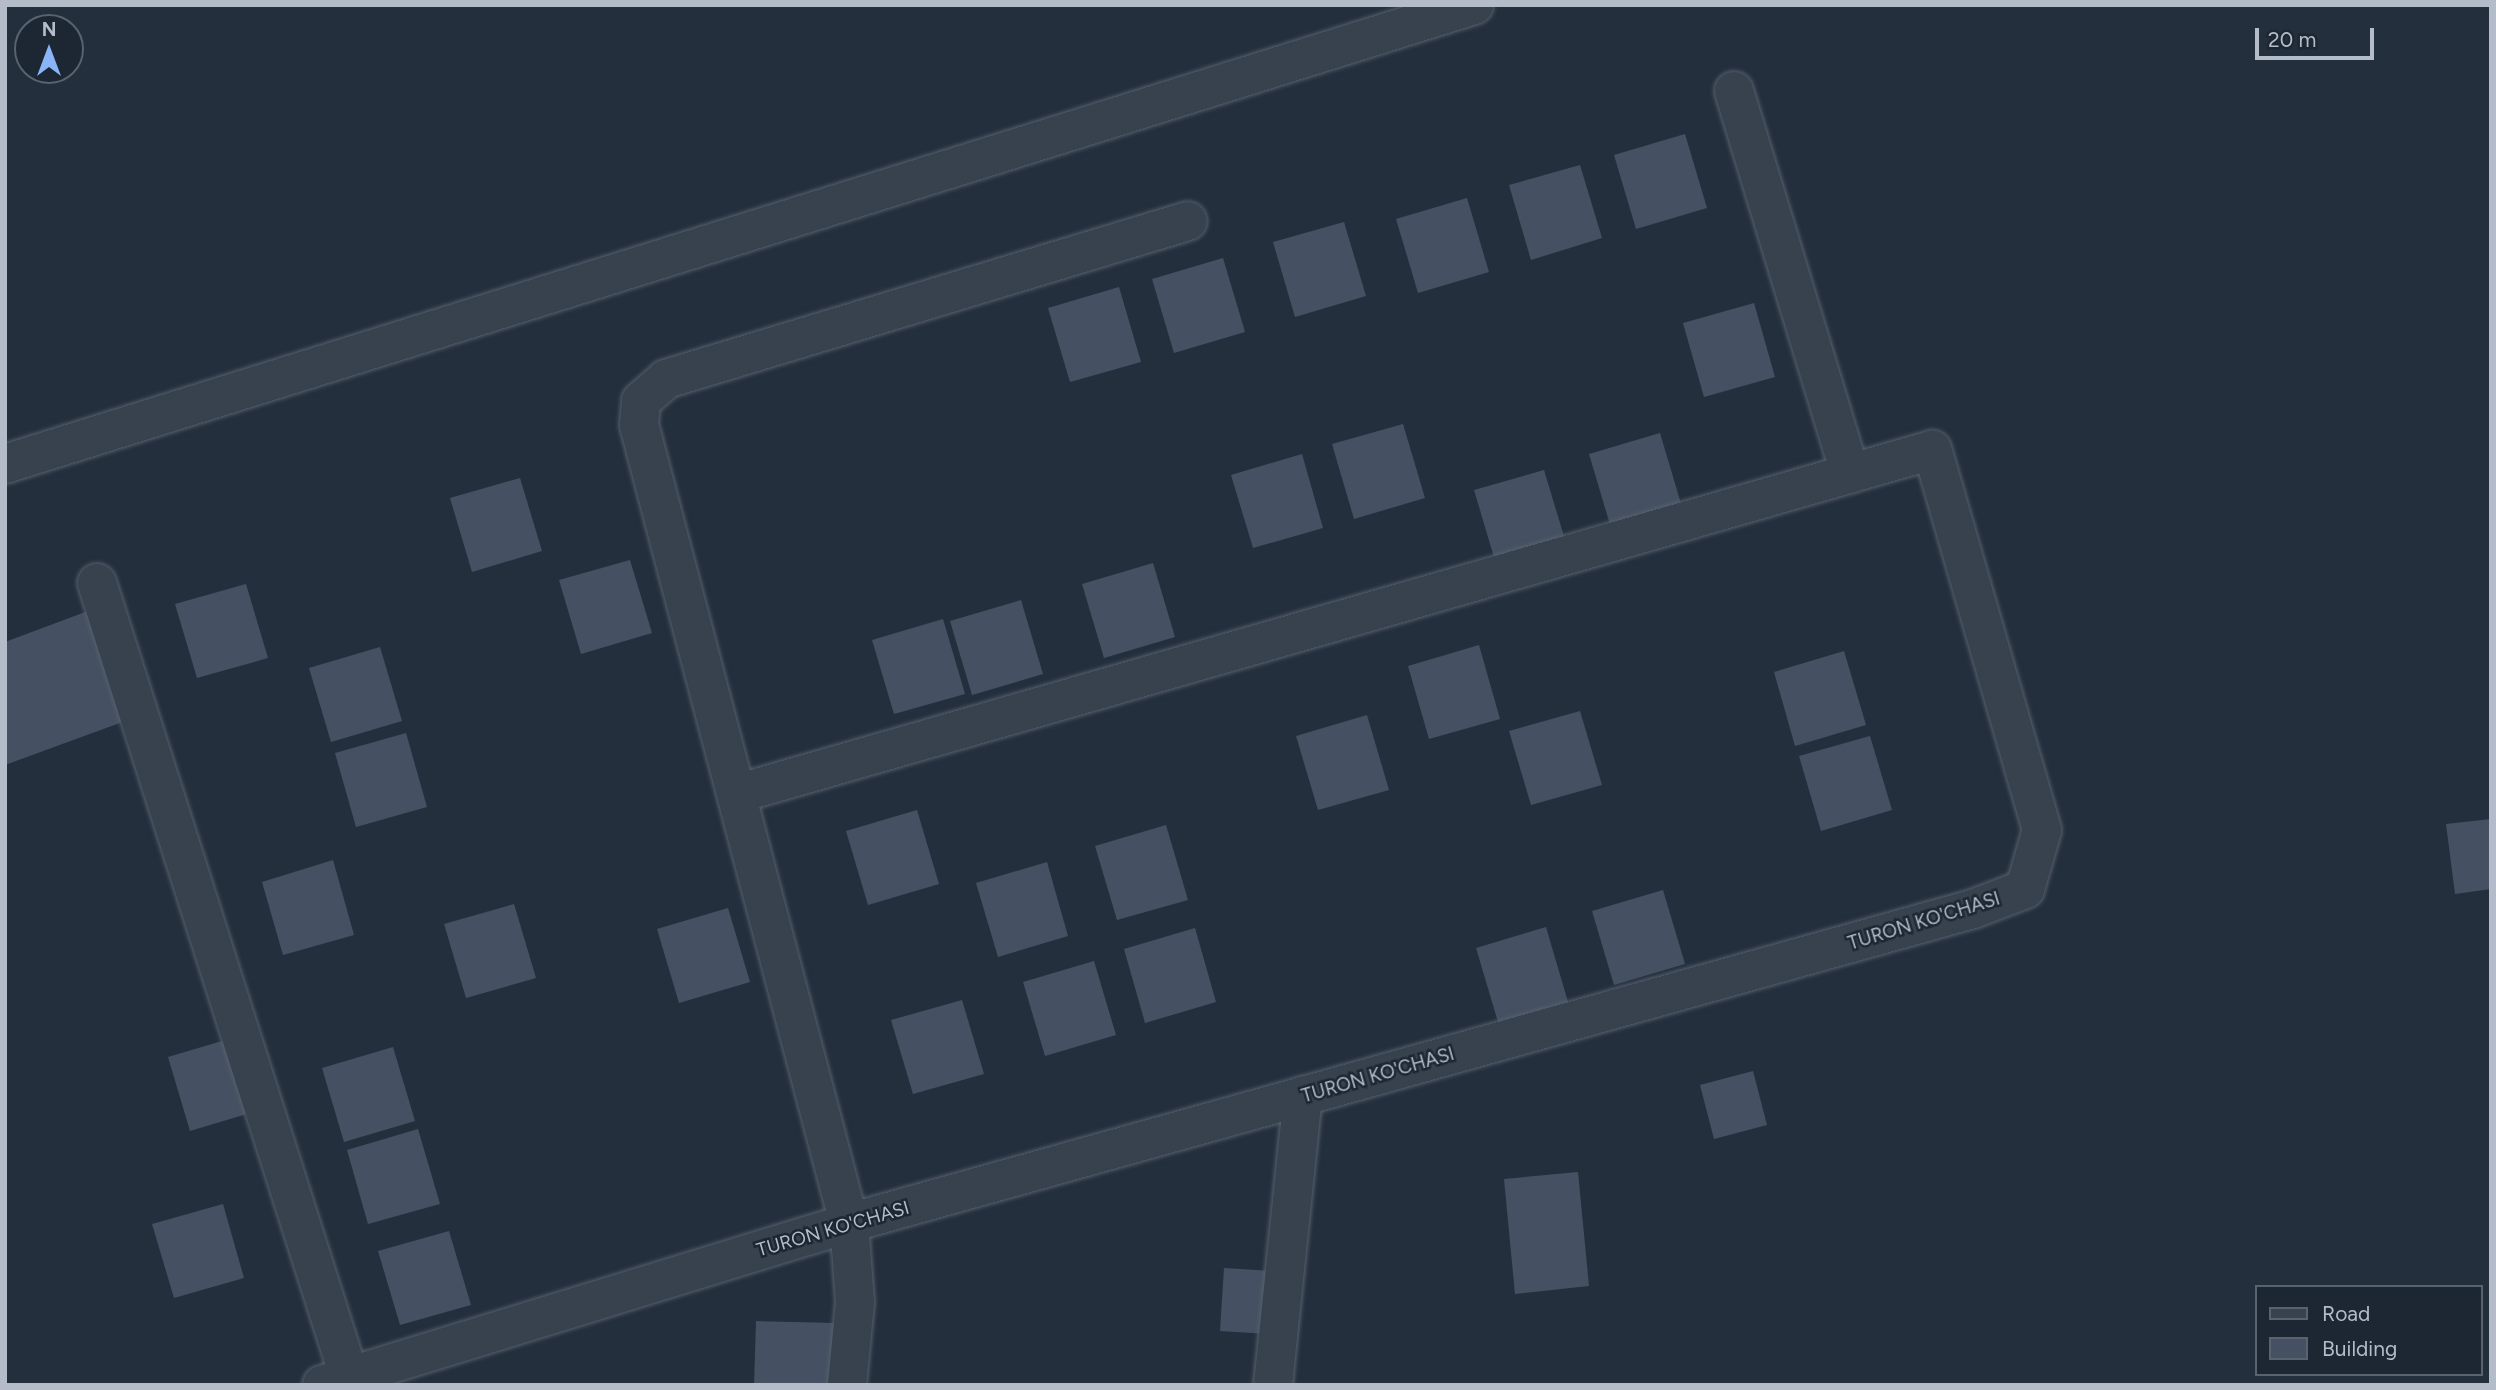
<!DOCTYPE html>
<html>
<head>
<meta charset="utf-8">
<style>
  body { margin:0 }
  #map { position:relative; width:2496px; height:1390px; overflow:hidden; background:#242f3e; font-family:Figtree,sans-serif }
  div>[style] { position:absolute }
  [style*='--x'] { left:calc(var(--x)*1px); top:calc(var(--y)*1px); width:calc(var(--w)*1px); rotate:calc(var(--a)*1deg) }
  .building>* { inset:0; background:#455162 }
  .roads { filter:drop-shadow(0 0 2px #565f6c) drop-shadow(0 0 2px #565f6c) }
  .minor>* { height:38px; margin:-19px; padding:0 19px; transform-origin:19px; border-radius:19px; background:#38414e }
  span { translate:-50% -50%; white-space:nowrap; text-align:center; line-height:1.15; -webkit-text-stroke:5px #1d2633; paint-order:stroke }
  .street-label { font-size:19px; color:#b4bcc9 }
  .frame { position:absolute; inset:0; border:7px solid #b4bcc9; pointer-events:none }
  .legend { position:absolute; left:2255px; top:1285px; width:228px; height:91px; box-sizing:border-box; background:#1d2633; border:2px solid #59626f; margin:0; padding:9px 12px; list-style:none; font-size:21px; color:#b4bcc9 }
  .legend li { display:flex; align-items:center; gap:14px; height:35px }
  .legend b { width:35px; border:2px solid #59626f }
  .north { position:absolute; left:14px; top:14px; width:70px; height:70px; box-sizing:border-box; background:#1d2633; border:2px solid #59626f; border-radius:50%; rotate:0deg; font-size:19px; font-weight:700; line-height:28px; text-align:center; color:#b4bcc9 }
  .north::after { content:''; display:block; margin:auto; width:24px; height:32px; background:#8ab4f8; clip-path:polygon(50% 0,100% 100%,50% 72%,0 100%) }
  .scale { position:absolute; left:2255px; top:28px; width:119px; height:32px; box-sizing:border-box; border:4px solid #b4bcc9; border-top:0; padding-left:9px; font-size:21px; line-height:24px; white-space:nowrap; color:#b4bcc9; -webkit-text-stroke:5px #1d2633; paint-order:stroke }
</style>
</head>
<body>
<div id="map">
  <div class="building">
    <div style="clip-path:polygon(1685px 134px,1707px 208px,1636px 229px,1614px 155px)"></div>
    <div style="clip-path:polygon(1580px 165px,1602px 238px,1531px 260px,1509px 185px)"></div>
    <div style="clip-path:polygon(1467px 198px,1489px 272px,1418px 293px,1396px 219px)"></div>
    <div style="clip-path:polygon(1344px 222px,1366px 296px,1295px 317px,1273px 242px)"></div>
    <div style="clip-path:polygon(1223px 258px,1245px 332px,1174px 353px,1152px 279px)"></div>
    <div style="clip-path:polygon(1119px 287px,1141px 362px,1070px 382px,1048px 308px)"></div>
    <div style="clip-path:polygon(1754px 303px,1775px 377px,1704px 397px,1683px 323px)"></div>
    <div style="clip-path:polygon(1403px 424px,1425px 498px,1354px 519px,1332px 444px)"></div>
    <div style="clip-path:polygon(1660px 433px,1682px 507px,1611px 528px,1589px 454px)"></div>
    <div style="clip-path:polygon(1302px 454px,1323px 528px,1253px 548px,1231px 475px)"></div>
    <div style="clip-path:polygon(1544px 470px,1566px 543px,1496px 564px,1474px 490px)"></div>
    <div style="clip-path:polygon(520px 478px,542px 551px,472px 572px,450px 498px)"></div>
    <div style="clip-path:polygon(630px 560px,652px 633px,581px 654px,559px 580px)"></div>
    <div style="clip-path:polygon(1153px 563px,1175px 637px,1104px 658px,1082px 584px)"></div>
    <div style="clip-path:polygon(246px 584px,268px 658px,197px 678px,175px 604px)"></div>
    <div style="clip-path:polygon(1021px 600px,1043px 674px,972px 695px,950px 621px)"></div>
    <div style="clip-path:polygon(88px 611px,128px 720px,5px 765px,5px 642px)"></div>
    <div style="clip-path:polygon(943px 619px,965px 694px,894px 714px,872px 640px)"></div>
    <div style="clip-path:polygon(1479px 645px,1500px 719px,1429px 739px,1408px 666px)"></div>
    <div style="clip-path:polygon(380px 647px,402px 721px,331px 742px,309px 668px)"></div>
    <div style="clip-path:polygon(1844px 651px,1866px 725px,1795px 746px,1774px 672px)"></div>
    <div style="clip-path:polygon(1580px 711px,1602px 785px,1531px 805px,1509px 731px)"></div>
    <div style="clip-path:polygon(1367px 715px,1389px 790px,1318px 810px,1296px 736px)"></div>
    <div style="clip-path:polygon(406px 733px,427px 807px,356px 827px,335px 753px)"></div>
    <div style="clip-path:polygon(1870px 736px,1892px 810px,1821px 831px,1799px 756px)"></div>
    <div style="clip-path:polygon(917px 810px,939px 884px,868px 905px,846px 831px)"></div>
    <div style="clip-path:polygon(2491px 819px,2491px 889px,2455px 894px,2446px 824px)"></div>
    <div style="clip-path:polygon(1166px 825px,1188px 900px,1117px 920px,1095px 846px)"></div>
    <div style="clip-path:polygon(333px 860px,354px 935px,283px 955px,262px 882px)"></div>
    <div style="clip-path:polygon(1047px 862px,1068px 936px,998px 957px,976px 883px)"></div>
    <div style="clip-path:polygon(1663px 890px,1685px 964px,1614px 985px,1592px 911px)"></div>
    <div style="clip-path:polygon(514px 904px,536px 978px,466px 998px,444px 924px)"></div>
    <div style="clip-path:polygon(728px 908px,750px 982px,679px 1003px,657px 929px)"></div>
    <div style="clip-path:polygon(1546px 927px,1568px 1002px,1498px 1022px,1476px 948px)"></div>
    <div style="clip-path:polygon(1195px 928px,1216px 1002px,1145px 1023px,1124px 949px)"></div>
    <div style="clip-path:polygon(1094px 961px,1116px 1035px,1045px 1056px,1023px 982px)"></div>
    <div style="clip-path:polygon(962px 1000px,984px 1074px,913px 1094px,891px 1020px)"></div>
    <div style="clip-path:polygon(239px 1036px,260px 1110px,190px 1131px,168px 1057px)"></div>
    <div style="clip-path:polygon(393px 1047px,415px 1121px,344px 1142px,322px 1068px)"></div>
    <div style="clip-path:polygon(1753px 1071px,1767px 1125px,1714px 1139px,1700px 1085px)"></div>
    <div style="clip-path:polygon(418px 1129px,440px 1204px,368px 1224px,347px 1150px)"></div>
    <div style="clip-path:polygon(1578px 1172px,1589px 1286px,1515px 1294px,1504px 1179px)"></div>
    <div style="clip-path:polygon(223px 1204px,244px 1278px,174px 1298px,152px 1224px)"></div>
    <div style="clip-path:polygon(449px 1231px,471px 1305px,400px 1325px,378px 1251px)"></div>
    <div style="clip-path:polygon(1224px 1268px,1302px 1273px,1298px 1336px,1220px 1331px)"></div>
    <div style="clip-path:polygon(756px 1321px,834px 1323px,832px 1385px,754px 1385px)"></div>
  </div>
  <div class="roads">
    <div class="minor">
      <div style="--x:1734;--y:91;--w:400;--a:73.1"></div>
      <div style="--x:5;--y:464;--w:1539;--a:-17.35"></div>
      <div style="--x:97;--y:583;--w:832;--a:72.37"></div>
      <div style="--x:349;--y:1376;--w:9;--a:90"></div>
      <div style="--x:322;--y:1385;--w:551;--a:-17.09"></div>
      <div style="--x:849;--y:1223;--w:1167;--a:-15.61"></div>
      <div style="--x:1973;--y:909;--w:56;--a:-21"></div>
      <div style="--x:2025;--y:889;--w:61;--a:-73.9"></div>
      <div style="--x:2042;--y:830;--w:396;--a:-106.1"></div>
      <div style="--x:1932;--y:450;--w:1244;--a:163.95"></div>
      <div style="--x:847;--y:1385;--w:83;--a:-84.5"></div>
      <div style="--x:855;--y:1302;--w:79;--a:-94.3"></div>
      <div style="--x:849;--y:1223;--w:825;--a:-104.74"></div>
      <div style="--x:639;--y:425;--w:24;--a:-85"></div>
      <div style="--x:641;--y:401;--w:33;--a:-41"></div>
      <div style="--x:666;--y:379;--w:545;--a:-16.84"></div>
      <div style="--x:1273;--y:1385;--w:291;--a:-84.1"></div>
    </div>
  </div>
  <div class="street-label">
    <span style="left:1924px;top:921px;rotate:-17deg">TURON KO'CHASI</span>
    <span style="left:1378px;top:1075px;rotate:-16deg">TURON KO'CHASI</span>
    <span style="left:833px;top:1229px;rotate:-16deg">TURON KO'CHASI</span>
  </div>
  <div class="frame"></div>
  <ul class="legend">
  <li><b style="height:9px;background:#38414e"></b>Road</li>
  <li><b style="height:19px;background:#455162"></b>Building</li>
  </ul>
  <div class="north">N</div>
  <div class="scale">20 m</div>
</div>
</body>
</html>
